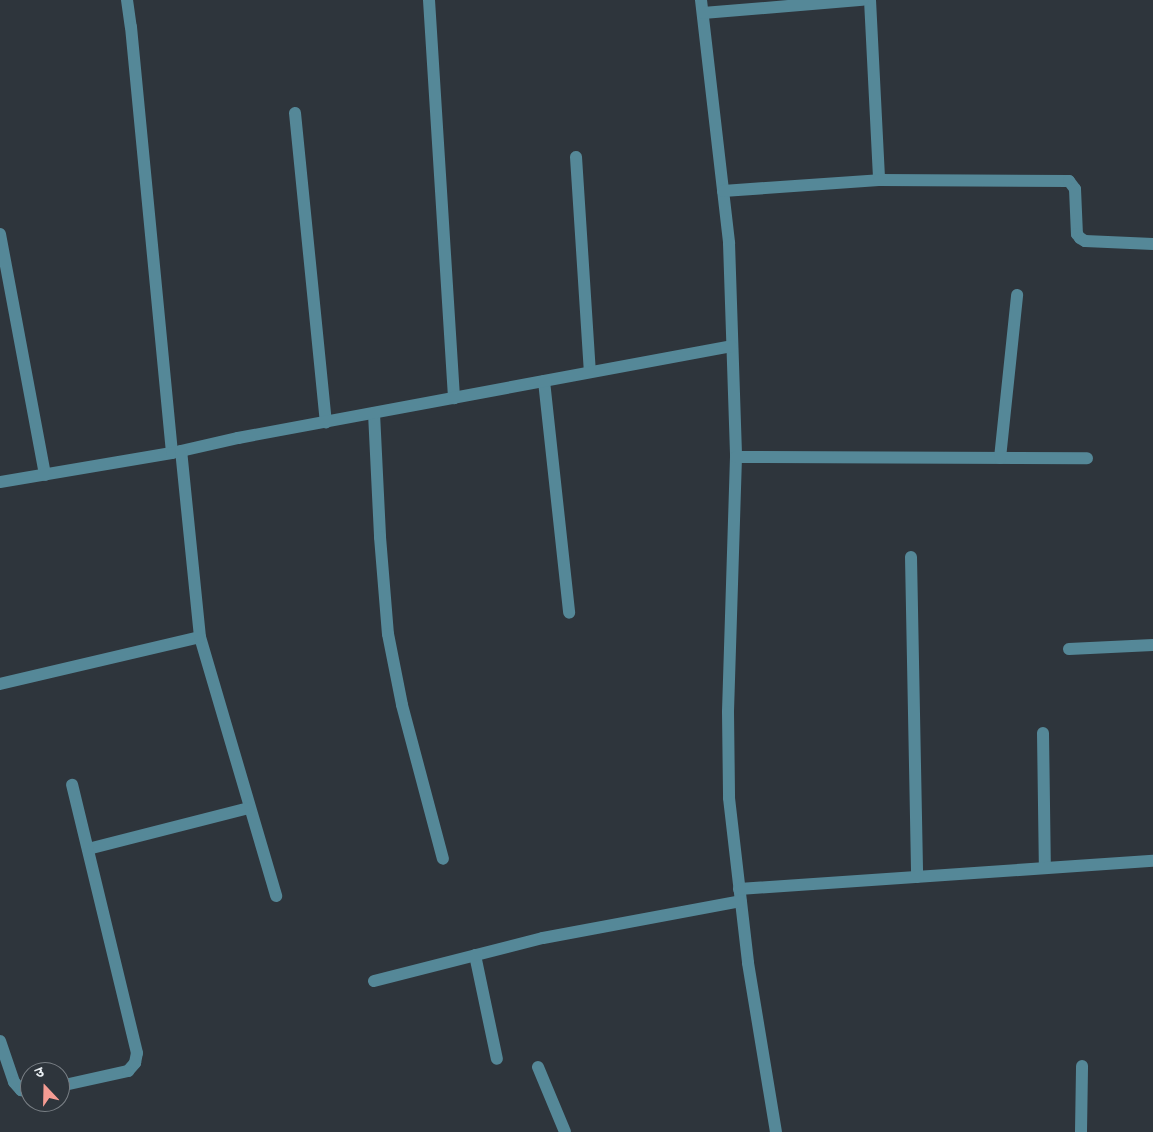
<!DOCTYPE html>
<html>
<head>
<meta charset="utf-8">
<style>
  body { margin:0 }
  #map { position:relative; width:1153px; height:1132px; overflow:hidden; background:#2e353c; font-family:Overpass,"Noto Sans Devanagari",sans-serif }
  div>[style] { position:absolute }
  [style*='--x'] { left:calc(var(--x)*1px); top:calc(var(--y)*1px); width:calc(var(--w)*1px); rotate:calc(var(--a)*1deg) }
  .minor>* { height:12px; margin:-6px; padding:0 6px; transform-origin:6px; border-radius:6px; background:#558898 }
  span { translate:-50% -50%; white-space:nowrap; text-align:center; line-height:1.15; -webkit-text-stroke:4px #2e353c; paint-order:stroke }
  .north { position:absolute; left:20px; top:1062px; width:50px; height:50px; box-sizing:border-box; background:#2e353c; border:1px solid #797f85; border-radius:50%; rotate:339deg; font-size:14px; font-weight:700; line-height:20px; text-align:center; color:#eaeff3 }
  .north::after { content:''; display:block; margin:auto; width:18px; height:22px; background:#f59c93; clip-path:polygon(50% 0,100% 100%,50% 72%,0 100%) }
</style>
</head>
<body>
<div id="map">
  <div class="minor">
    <div style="--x:127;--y:0;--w:27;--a:82"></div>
    <div style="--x:131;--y:27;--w:428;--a:84.5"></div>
    <div style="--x:429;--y:0;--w:399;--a:86.4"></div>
    <div style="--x:701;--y:0;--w:245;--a:83.4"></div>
    <div style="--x:729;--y:243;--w:214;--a:88.1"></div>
    <div style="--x:736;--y:457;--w:255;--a:91.8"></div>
    <div style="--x:728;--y:712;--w:86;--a:89.3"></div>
    <div style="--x:729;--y:798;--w:166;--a:83.4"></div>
    <div style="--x:748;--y:963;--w:171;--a:80.6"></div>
    <div style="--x:870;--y:0;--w:180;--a:87.1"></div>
    <div style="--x:703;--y:13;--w:160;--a:-4.7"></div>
    <div style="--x:295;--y:113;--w:311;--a:84.3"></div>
    <div style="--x:576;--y:157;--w:215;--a:86.3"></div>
    <div style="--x:723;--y:191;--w:156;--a:-4"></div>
    <div style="--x:879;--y:180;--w:190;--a:0.3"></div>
    <div style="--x:1069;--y:181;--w:10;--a:53"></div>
    <div style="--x:1075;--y:189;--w:45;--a:87.5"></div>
    <div style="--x:1077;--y:234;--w:5;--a:53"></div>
    <div style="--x:1080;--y:238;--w:6;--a:31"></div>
    <div style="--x:1085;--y:241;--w:68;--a:2.5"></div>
    <div style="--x:0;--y:234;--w:245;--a:79.4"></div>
    <div style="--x:544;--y:381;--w:233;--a:83.8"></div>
    <div style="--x:374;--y:413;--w:124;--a:87.2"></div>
    <div style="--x:380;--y:537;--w:97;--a:85.3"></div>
    <div style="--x:388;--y:634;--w:72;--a:78.8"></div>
    <div style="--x:402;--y:705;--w:159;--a:75.1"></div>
    <div style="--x:736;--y:457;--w:351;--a:0.2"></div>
    <div style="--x:1000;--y:458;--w:164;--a:-84"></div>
    <div style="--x:0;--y:482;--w:174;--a:-9.6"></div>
    <div style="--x:172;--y:453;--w:68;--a:-12.8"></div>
    <div style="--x:238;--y:438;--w:502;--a:-10.55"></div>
    <div style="--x:911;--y:557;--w:320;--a:88.9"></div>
    <div style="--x:200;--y:637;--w:270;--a:73.6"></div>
    <div style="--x:1069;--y:649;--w:84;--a:-2.7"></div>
    <div style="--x:0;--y:684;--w:205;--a:-13.2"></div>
    <div style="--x:200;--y:637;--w:187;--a:-95.8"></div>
    <div style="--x:1043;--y:733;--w:135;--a:89.2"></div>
    <div style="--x:88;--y:849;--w:166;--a:-14.3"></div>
    <div style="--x:739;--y:889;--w:415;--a:-3.9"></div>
    <div style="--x:475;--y:955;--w:106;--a:78.1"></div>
    <div style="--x:374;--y:981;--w:174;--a:-14.3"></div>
    <div style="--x:543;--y:938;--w:201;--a:-10.6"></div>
    <div style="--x:0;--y:1041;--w:43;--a:71.1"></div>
    <div style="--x:14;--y:1082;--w:11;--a:49"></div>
    <div style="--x:21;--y:1090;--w:9;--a:6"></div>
    <div style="--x:538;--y:1067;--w:70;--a:67.4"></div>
    <div style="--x:60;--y:1086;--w:70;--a:-12.4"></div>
    <div style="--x:128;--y:1071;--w:11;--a:-49"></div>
    <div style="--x:135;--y:1063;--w:10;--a:-79"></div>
    <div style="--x:137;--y:1053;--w:276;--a:-103.6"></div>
    <div style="--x:1081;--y:1132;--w:66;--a:-89.1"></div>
  </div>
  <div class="north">उ</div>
</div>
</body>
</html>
